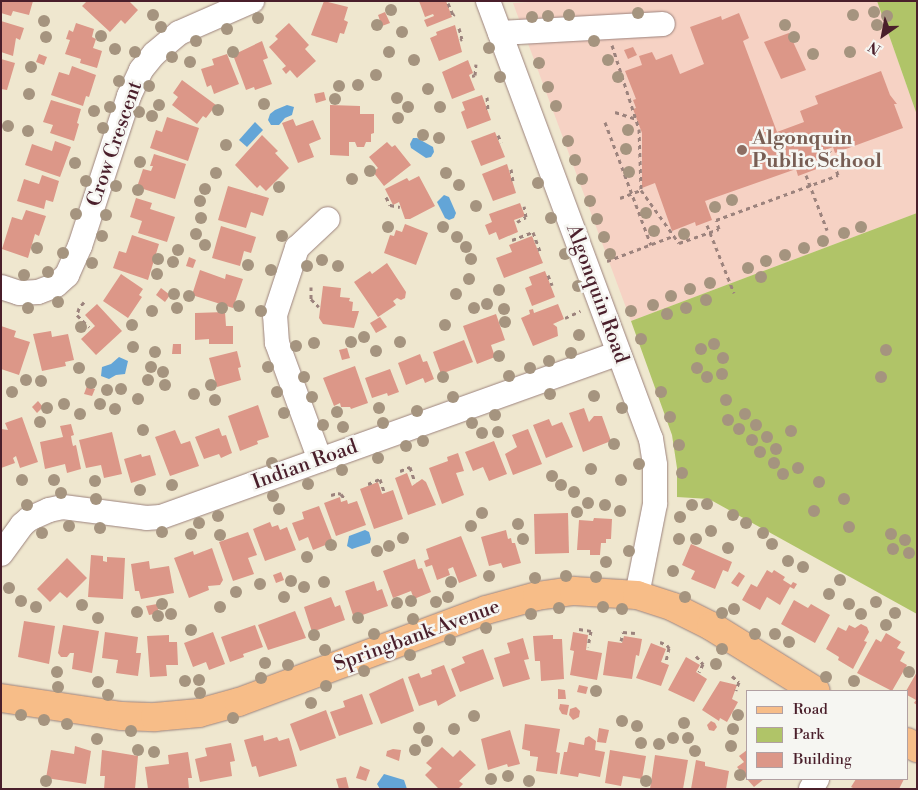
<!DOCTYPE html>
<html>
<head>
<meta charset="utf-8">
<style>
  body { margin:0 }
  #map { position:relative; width:918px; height:790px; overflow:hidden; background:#efe7cf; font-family:"Libre Bodoni",serif }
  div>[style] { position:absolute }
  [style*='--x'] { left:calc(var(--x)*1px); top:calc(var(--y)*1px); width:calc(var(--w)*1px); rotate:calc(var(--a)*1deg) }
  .built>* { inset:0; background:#f6d2c4 }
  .green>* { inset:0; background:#b0c468 }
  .water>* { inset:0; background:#63a5d7 }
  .building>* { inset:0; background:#dc9788 }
  .path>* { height:3px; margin-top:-1.5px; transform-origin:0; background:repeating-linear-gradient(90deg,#9c837d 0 4px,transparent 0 8px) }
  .roads { filter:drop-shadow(0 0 1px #9c837d) drop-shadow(0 0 1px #9c837d) }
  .minor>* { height:24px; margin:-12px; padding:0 12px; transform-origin:12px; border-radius:12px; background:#fff }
  .major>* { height:28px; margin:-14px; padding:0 14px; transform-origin:14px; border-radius:14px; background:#f7bd88 }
  .trees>* { width:12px; height:12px; margin:-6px; border-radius:50%; background:#a5947f }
  .dots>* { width:14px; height:14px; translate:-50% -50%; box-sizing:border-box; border:2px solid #f6f6f2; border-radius:50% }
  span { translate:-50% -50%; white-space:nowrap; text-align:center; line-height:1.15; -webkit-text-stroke:5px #f6f6f2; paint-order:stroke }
  .education-label { font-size:20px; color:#785e54; font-weight:700 }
  .left { translate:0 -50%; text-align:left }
  .street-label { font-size:20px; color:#4a1f2b }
  .frame { position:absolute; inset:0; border:2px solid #4a1f2b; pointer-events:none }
  .legend { position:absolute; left:746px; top:690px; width:162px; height:90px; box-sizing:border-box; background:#f6f6f2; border:1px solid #b1a0a2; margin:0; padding:6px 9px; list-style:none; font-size:15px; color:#4a1f2b }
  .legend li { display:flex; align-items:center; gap:10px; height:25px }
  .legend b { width:25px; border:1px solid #b1a0a2 }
  .north { position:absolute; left:858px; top:10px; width:50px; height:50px; -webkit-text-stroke:4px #f6f6f2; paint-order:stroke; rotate:213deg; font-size:14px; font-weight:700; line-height:20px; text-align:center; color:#4a1f2b }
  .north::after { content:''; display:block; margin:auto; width:18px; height:22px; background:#4a1f2b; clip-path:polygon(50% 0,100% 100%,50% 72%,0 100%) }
</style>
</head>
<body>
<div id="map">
  <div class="built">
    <div style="clip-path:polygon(545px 1px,877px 1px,917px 115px,917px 213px,631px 321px,513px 3px)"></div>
  </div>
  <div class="green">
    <div style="clip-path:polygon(877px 1px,917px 1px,917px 115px)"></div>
    <div style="clip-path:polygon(917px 213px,917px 614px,709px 499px,677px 497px,677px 468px,672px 435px,631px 321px)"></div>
  </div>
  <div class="water">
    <div style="clip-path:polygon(287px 105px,294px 107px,292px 115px,285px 118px,279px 125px,271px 125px,268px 120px,270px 114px,275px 110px)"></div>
    <div style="clip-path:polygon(255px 122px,263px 130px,247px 147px,239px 140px)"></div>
    <div style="clip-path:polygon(413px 138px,417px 138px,433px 147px,434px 152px,431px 157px,426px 158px,411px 148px,410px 144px)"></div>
    <div style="clip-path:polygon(444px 195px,449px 197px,456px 213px,454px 218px,449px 220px,445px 218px,437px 202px)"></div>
    <div style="clip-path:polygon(119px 357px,128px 361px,125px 374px,116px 375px,109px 379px,101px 376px,102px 367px,111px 364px)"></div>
    <div style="clip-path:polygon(365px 530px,369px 532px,371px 539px,370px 543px,352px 549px,347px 546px,349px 536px)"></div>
    <div style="clip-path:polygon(384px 774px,404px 780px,407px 789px,380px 789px,377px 784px)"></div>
  </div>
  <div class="building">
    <div style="clip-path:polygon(1px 1px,33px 1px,29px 15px,13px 11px,11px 16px,1px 13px)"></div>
    <div style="clip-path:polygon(87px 1px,129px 1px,138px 10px,125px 24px,121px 20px,110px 32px,82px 6px)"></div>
    <div style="clip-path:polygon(324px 1px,348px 7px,344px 20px,348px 22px,344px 34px,340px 33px,337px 43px,311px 35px)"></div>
    <div style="clip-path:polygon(419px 1px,446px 1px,452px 17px,427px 27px,424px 20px,434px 16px,433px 14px,425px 17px)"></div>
    <div style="clip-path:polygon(385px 12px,390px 23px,382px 26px,378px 15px)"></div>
    <div style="clip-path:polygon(739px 13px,749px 38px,743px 41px,777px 132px,804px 122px,800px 111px,818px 104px,815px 96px,881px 71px,890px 95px,897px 104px,894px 104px,903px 128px,835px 153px,833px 147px,825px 150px,830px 164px,798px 176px,796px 169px,705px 201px,712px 220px,696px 226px,695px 222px,672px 231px,655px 183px,642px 188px,642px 133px,633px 109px,636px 108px,633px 100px,636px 99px,625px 71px,642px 65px,639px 56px,652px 52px,656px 60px,672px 54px,680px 74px,704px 64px,690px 27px,721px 16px,722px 20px)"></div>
    <div style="clip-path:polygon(1px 21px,24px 28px,20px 40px,16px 38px,13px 56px,1px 52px)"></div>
    <div style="clip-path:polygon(76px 23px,94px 29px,92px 37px,96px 39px,93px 48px,102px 51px,97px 68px,80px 63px,81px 59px,65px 54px,70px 40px,66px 39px,69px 30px,73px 32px)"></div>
    <div style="clip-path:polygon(289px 23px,309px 45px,305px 49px,316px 61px,297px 78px,290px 70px,286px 74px,282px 69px,286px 66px,269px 47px,278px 39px,275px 36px)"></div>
    <div style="clip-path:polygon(455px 25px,462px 52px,439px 61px,430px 38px,437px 35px,436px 32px)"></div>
    <div style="clip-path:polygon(789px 33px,806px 70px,781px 79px,764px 42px)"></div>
    <div style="clip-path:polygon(262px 41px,268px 58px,263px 60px,272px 84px,255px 90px,254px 87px,246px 90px,233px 55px)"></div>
    <div style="clip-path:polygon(633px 47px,637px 55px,628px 59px,624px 50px)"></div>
    <div style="clip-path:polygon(39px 54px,47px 57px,44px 65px,36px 62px)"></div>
    <div style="clip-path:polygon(227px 54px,239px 84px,214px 94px,211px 85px,207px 87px,201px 69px,214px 65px,212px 59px)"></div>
    <div style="clip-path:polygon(1px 59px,15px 63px,7px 90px,1px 89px)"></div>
    <div style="clip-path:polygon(468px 60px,473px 73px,469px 75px,475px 90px,452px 99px,442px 72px)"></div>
    <div style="clip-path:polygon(72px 66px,96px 75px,89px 97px,86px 96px,83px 106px,51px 95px,59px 72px,69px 75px)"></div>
    <div style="clip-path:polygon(182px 80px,216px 105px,206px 118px,203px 116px,197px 124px,172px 105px,178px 97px,173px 93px)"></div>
    <div style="clip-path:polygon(324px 92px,326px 100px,316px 103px,314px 94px)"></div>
    <div style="clip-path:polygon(482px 95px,491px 120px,467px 129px,461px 112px,465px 110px,462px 102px)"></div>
    <div style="clip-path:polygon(51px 100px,81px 109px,77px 123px,79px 124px,74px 141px,50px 133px,53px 125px,43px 122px)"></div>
    <div style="clip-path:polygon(330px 105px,360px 106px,360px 114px,374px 114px,374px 133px,371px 134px,371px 142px,366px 142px,364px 147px,357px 147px,355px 142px,349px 142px,349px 156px,330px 155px)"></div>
    <div style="clip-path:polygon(167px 117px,199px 128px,188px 161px,150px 148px,156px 130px,162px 132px)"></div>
    <div style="clip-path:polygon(293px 119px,296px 126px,313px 120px,321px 139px,309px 144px,314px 157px,298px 163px,282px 123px)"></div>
    <div style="clip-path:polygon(495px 132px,505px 157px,481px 166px,471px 141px)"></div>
    <div style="clip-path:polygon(262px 135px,278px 151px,275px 153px,289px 168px,266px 191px,260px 185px,257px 188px,235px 165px)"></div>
    <div style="clip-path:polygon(55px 141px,71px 147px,60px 177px,25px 165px,32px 144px,52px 151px)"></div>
    <div style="clip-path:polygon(387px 142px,392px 147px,395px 145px,411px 165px,384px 186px,373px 172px,378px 168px,369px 157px)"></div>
    <div style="clip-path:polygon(154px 154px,186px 164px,175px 199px,137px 187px,143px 169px,151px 171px,153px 166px,150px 166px)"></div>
    <div style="clip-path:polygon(507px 164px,516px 193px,493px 201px,482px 174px)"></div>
    <div style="clip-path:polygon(42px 175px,59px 181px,53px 202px,46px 200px,44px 209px,17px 201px,24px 179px,39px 184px)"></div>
    <div style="clip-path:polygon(419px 176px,435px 206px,410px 219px,405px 219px,399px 202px,393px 205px,385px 189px,407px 178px,409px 181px)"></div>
    <div style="clip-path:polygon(228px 186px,269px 198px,263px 216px,251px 212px,246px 228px,218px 220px)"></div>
    <div style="clip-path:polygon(136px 198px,152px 203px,150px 209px,175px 217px,167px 242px,138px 233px,142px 221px,130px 217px)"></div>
    <div style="clip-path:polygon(520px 203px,525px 216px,514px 220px,518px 232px,499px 240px,496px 232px,489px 235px,485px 225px,492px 222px,489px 214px)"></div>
    <div style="clip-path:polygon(26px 210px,46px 216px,39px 236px,35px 234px,28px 258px,2px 249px,12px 217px,22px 220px)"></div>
    <div style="clip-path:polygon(405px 224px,428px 233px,416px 265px,384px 253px,390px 235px,394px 236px,396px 230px,402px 232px)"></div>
    <div style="clip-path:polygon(221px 226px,256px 237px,251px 253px,244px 251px,240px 266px,212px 258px)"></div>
    <div style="clip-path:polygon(132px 235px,159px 244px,148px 280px,113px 268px,119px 251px,126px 253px)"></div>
    <div style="clip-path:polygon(532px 236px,543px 263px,504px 278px,496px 258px,512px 252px,509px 245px)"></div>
    <div style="clip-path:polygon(189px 257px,196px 260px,193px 268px,186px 266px)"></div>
    <div style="clip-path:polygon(387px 263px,406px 292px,405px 298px,401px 300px,397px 298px,393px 301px,396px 305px,378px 317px,354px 282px,370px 271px,372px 274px)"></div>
    <div style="clip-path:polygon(200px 270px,225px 279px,226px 274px,243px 279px,233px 308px,192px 295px)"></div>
    <div style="clip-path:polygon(545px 271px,555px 297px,532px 306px,525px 288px,532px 285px,529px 277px)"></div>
    <div style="clip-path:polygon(121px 274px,143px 289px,139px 295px,142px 297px,128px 318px,103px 301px)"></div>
    <div style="clip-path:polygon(323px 286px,341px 288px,340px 297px,350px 298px,349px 301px,353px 302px,352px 311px,359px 311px,354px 328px,323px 324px,319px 318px)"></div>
    <div style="clip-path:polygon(161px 288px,170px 295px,165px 302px,156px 295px)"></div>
    <div style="clip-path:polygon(97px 304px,122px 331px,96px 355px,81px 339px,95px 326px,85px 315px)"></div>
    <div style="clip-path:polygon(558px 304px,564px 319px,553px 324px,557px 327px,558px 336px,533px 346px,521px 318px,530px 314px,529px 310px,533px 309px,534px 313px)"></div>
    <div style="clip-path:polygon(225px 312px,226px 326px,233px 326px,233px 344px,209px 344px,209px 339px,195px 340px,195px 313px)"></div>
    <div style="clip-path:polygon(496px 314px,505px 340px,491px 345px,495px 357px,477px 364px,463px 326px)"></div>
    <div style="clip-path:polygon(380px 317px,387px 327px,376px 333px,370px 323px)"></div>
    <div style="clip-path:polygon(1px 326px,16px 331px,14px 337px,30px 342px,19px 375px,1px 369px)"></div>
    <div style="clip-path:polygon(51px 331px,52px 337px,68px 334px,74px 360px,65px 362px,66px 366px,42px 371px,33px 334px)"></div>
    <div style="clip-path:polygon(464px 340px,473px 362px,441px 374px,433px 352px)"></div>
    <div style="clip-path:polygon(173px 344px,181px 344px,181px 354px,172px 354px)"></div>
    <div style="clip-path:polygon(347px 348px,350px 358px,342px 360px,339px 350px)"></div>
    <div style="clip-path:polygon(237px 351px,241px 367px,238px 368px,241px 380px,217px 387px,209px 358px)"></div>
    <div style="clip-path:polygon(420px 354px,423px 362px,427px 361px,434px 379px,425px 383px,423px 378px,406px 385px,398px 363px)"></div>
    <div style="clip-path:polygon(355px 366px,368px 403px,351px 409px,350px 407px,341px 407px,340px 403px,334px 406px,323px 378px)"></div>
    <div style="clip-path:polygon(390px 369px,399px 392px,388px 396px,387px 393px,372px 398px,365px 378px)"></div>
    <div style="clip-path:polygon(87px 386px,95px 389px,92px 396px,84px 394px)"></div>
    <div style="clip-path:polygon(38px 401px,43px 407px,37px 413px,32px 407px)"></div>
    <div style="clip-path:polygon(258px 405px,269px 437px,257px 441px,258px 444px,240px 451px,228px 416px)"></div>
    <div style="clip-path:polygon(584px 408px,589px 422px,594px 416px,602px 416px,611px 441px,583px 452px,569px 413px)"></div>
    <div style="clip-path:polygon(22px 417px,38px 462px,20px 468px,16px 456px,13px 458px,15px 463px,1px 468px,1px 429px,8px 430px,5px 423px)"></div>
    <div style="clip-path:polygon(549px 419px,552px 426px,562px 422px,573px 447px,546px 458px,533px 425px)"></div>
    <div style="clip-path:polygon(71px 424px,74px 435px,71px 436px,72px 442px,73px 446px,76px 445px,81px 469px,67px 473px,65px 464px,45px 469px,40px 442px,63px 437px,60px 426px)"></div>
    <div style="clip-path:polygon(219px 428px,222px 436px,226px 435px,232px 453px,221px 458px,219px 454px,204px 459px,195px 437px)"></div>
    <div style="clip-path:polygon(528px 429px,542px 464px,513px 475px,505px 454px,517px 447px,512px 435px)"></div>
    <div style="clip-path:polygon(175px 430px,181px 444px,190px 441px,199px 466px,170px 476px,155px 437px)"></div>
    <div style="clip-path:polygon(112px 432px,122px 474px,104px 478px,101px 465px,86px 468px,79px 440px)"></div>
    <div style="clip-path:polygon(494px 441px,507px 474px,489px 481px,483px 467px,473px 471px,465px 452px)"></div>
    <div style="clip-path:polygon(458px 453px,464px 471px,456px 473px,464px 495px,442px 504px,429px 468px,448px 461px,447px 457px)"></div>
    <div style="clip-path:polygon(141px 454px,142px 457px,150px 455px,156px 475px,131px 483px,124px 459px)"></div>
    <div style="clip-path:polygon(407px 473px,412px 486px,422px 479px,426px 482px,436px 505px,408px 515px,395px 478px)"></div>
    <div style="clip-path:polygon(378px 482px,382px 494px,393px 490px,403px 519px,374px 529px,360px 489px)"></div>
    <div style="clip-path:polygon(340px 497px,341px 502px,347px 500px,348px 504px,357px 501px,366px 525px,336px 536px,324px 503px)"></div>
    <div style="clip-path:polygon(319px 506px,333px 542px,313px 550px,308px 537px,299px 541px,292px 523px,304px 519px,302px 512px)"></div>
    <div style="clip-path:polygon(568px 513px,569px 553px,535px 554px,534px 514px)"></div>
    <div style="clip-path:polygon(594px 518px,612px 519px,611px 539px,606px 539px,606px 543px,601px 543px,600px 555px,590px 555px,590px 550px,577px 550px,579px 520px,593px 521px)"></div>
    <div style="clip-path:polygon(270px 522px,272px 527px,278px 525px,280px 530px,287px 527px,296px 550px,265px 561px,253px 529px)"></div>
    <div style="clip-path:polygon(506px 530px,508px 539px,511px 538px,512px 543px,515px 543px,521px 563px,503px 568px,501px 563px,489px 566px,481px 537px)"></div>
    <div style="clip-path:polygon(248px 532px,257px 555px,248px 558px,254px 574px,233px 581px,219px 542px)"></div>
    <div style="clip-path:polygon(461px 536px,477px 576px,459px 583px,453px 567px,448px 569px,450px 575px,437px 580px,432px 565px,426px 567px,424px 561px,429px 559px,426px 549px)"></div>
    <div style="clip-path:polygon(691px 544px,732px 562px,728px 572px,723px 570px,715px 589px,691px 579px,695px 571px,682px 565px)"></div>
    <div style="clip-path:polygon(212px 548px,223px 580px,220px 585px,208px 586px,209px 590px,189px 598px,174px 558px,193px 551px,194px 555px)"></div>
    <div style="clip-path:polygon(91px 555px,103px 556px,103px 561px,107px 562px,107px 557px,125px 558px,123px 599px,88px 597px)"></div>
    <div style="clip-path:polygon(67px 558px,87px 578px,67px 598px,60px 592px,50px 602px,37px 589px)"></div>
    <div style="clip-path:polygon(415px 559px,418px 569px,422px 568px,431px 592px,414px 599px,411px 591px,393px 598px,383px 571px)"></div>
    <div style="clip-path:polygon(149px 561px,150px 569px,169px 566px,174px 593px,141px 599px,139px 591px,135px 591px,131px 564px)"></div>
    <div style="clip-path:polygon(767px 570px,772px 573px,774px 570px,785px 577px,783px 580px,791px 585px,793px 582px,797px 584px,794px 589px,790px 587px,780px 605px,767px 597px,760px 610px,742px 600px,751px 584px,757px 587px)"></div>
    <div style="clip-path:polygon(281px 572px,284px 580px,276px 583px,273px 575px)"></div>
    <div style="clip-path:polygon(739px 572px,745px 576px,738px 587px,731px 583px)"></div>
    <div style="clip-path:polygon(374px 581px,377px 591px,382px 589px,388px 606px,354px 618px,345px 591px)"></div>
    <div style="clip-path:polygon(331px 597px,335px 607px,340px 605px,345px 620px,312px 632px,304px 607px)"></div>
    <div style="clip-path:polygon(794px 600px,808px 608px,811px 604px,830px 615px,815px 643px,781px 624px)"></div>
    <div style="clip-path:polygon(157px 604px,159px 613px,149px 615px,146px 606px)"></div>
    <div style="clip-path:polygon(295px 611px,306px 638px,268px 650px,258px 625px)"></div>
    <div style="clip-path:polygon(24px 621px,55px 626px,49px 664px,18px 657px)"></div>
    <div style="clip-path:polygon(861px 624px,867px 627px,869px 632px,864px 641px,867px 642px,853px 669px,838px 660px,839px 657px,826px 649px,838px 627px,846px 631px,849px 625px,855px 628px)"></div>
    <div style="clip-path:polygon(63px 625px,99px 631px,92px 673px,72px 669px,74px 653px,70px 653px,67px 657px,61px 657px,58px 653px)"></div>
    <div style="clip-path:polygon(255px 625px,263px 647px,243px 654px,244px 657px,230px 662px,221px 637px)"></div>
    <div style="clip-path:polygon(105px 632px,138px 637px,136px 653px,141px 653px,138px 676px,116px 673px,118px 660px,102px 658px)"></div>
    <div style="clip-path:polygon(213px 632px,225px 664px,209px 670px,206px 662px,193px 667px,184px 643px)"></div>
    <div style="clip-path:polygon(573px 632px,588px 635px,586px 650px,602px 653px,597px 680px,570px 675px,574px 651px,570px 650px)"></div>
    <div style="clip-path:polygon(886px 633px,901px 642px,897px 648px,905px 652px,900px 661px,907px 665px,892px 691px,857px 673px,876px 639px,881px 642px)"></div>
    <div style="clip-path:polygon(169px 635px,169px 642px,177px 642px,178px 665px,166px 665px,167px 676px,150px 677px,147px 636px)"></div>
    <div style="clip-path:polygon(553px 635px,553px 639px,562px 639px,564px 679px,541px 681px,540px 661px,535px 661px,533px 636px)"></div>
    <div style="clip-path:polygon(624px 636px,642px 639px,639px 656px,636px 655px,632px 679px,603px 675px,608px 641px,622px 643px)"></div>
    <div style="clip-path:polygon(523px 638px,529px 659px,524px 660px,530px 679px,503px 687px,494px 658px,510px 653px,507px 643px)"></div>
    <div style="clip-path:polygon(651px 643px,666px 649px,661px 662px,669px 665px,661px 686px,636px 678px)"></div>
    <div style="clip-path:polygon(483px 649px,494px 679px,460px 692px,451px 669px,465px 663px,462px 657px)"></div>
    <div style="clip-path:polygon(686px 657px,700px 665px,696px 672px,707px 679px,694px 702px,668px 690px)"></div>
    <div style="clip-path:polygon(444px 665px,456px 696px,438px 706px,436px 700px,419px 706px,408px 677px,419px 673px,421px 678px,432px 674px,431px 670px)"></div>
    <div style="clip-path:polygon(917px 672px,917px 705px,914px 703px,916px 700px,907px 695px,906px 691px)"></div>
    <div style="clip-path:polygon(403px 678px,414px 711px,381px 724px,369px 694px)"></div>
    <div style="clip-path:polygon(720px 681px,737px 685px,732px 699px,738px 702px,727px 722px,720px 718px,719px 721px,702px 710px)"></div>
    <div style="clip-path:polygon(579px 685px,588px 687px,586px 694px,577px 692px)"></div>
    <div style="clip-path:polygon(558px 689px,565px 690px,566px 699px,558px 699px)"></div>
    <div style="clip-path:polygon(362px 694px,373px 724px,339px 736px,330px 712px,345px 707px,343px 701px)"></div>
    <div style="clip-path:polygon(560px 704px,569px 705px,567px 715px,562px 714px,559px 709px)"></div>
    <div style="clip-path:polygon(576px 707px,580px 711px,579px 717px,573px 720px,569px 715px,570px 709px)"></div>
    <div style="clip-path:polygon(326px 710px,336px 738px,300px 751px,290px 724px)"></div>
    <div style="clip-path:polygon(711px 721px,715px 723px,717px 727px,714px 731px,709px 730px,707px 725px)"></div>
    <div style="clip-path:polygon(525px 724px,560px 729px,556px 752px,560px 753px,557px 774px,536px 771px,538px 757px,530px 756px,530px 751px,522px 749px)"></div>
    <div style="clip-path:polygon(599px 728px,609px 730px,606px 743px,597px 742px)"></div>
    <div style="clip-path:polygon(510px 730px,520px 764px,508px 767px,507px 764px,488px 770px,481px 739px)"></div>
    <div style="clip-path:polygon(263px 735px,264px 741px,277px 737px,279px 741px,289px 738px,297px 766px,259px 777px,256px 766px,252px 767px,244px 740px)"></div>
    <div style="clip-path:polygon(589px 736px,596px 741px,595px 750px,605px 752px,600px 777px,579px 773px,578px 777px,560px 774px,564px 752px,567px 752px,569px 742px,584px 745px,585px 738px)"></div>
    <div style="clip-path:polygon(231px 743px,235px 761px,230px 762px,232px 776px,200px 782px,195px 759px,207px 756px,205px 748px)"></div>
    <div style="clip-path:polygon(75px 746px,91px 751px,86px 784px,46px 778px,51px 750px,74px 754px)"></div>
    <div style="clip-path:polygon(442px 747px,453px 757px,460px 750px,476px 765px,459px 781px,463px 784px,458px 789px,439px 789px,425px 775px,432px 768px,426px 763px)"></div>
    <div style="clip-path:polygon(393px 749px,401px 750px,399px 761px,386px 756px,387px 751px)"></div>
    <div style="clip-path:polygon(102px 750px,138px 756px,135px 789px,104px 789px,105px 776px,100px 776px)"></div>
    <div style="clip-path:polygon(610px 750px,646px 756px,642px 779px,623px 776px,621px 786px,605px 783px)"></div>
    <div style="clip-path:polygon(747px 750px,747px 779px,737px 767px,744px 762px,739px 756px)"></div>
    <div style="clip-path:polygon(188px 752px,192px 778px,188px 778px,189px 789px,148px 789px,145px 767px,169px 764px,168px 755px)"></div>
    <div style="clip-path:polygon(655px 755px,688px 760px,683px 789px,650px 789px)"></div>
    <div style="clip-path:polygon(696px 760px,705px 762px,705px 766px,729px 771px,726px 789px,691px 789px)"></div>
    <div style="clip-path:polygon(360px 766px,370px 770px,366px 781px,356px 778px)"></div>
    <div style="clip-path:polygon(346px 777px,349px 789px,339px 789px,336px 779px)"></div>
    <div style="clip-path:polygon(747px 779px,764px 779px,754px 787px)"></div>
    <div style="clip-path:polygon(856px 779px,904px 779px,899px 789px,855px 789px,851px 787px)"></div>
  </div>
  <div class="path">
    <div style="--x:448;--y:3;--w:13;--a:67"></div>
    <div style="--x:453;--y:15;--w:2;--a:-27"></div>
    <div style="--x:459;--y:28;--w:11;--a:75"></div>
    <div style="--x:462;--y:39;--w:2;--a:153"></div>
    <div style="--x:612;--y:45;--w:88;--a:72.2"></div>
    <div style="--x:639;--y:129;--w:61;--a:88.1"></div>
    <div style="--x:472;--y:76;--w:3;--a:-18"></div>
    <div style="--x:475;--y:75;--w:11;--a:-85"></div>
    <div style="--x:487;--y:97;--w:14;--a:86"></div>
    <div style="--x:615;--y:112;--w:22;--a:18"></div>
    <div style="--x:605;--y:122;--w:131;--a:69.5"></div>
    <div style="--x:498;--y:135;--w:8;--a:67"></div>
    <div style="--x:511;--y:169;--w:12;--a:81"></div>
    <div style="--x:806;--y:175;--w:59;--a:69.1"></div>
    <div style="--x:386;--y:197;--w:9;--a:63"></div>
    <div style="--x:390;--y:205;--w:10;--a:11"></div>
    <div style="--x:620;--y:198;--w:22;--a:-21"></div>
    <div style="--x:641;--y:190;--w:65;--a:54.4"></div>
    <div style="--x:679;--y:243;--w:42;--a:-19.3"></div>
    <div style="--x:719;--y:229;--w:9;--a:-108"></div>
    <div style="--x:716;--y:220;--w:130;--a:-20.2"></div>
    <div style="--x:838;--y:175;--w:25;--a:-108"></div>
    <div style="--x:517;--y:222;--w:10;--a:-29"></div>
    <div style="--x:526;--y:217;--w:11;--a:-100"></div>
    <div style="--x:707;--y:225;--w:73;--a:68.3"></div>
    <div style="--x:512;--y:240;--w:22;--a:-21"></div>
    <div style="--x:533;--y:232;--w:20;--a:70"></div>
    <div style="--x:607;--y:261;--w:71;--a:-20.7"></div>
    <div style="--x:548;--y:275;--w:11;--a:68"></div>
    <div style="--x:311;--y:287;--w:12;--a:90"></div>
    <div style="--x:311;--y:299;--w:11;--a:45"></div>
    <div style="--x:84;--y:302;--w:8;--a:130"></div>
    <div style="--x:79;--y:308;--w:7;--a:106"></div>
    <div style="--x:77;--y:315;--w:17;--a:45"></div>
    <div style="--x:565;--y:318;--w:17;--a:-25"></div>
    <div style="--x:400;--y:471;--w:11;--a:-22"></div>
    <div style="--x:410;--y:467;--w:16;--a:72"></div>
    <div style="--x:368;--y:484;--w:13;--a:-23"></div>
    <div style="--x:380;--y:479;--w:13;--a:72"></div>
    <div style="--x:331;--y:495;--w:7;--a:-16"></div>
    <div style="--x:338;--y:493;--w:3;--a:18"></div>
    <div style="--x:341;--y:494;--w:5;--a:53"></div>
    <div style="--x:579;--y:629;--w:12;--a:9"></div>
    <div style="--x:591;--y:631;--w:16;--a:101"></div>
    <div style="--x:621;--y:641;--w:9;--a:-77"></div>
    <div style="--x:623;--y:632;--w:12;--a:5"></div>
    <div style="--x:660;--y:642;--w:8;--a:23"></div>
    <div style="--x:667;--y:645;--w:4;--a:56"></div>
    <div style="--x:669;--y:648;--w:13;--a:103"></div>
    <div style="--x:696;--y:656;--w:11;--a:49"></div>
    <div style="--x:703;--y:664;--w:9;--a:117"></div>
    <div style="--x:732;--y:676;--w:9;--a:41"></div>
    <div style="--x:739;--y:682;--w:9;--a:111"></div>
  </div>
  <div class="roads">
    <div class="minor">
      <div style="--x:488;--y:1;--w:467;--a:69.6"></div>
      <div style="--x:651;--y:439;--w:26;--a:81"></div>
      <div style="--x:655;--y:465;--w:39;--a:90"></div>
      <div style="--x:655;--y:504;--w:93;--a:101.2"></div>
      <div style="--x:500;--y:33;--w:163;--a:-3.2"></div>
      <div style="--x:1;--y:287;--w:19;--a:18"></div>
      <div style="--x:19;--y:293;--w:19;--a:-3"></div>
      <div style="--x:38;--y:292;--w:19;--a:-21"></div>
      <div style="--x:56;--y:285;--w:15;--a:-42"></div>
      <div style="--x:67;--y:275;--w:32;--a:-66"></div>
      <div style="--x:80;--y:246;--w:158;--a:-71.9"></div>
      <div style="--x:129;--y:96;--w:29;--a:-65"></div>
      <div style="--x:141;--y:70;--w:21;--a:-51"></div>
      <div style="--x:154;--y:54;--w:33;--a:-40"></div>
      <div style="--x:179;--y:33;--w:80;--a:-23.7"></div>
      <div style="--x:320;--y:460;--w:125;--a:-110.2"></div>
      <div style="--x:277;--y:343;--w:28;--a:-94"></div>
      <div style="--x:275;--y:315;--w:71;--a:-71.8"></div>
      <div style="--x:297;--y:248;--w:42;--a:-43.1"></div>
      <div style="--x:1;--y:554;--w:36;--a:-54"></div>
      <div style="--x:22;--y:525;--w:9;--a:-41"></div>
      <div style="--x:29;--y:519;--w:22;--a:-24"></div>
      <div style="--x:49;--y:510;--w:14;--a:-12"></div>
      <div style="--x:63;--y:507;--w:84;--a:7.5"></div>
      <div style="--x:146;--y:518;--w:15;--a:-4"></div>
      <div style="--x:161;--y:517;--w:486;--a:-19.7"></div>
      <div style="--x:811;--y:789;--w:12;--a:-59"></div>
    </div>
    <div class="major">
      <div style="--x:1;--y:698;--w:122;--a:8.5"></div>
      <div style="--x:122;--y:716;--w:33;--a:2"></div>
      <div style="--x:155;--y:717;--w:44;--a:-5.2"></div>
      <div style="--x:199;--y:713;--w:41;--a:-15.4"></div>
      <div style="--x:239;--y:702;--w:264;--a:-20.4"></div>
      <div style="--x:486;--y:610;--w:53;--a:-15.4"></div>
      <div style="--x:537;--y:596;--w:37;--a:-8"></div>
      <div style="--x:574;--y:591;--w:63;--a:3.6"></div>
      <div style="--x:637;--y:595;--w:38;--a:18"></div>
      <div style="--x:673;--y:607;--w:42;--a:26.6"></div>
      <div style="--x:711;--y:626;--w:123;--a:31.8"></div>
      <div style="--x:907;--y:742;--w:12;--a:31"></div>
    </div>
  </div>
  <div class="trees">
    <div style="left:391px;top:10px"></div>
    <div style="left:874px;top:12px"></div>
    <div style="left:638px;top:13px"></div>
    <div style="left:153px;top:15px"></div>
    <div style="left:569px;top:15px"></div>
    <div style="left:853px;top:15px"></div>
    <div style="left:548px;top:16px"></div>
    <div style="left:887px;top:16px"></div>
    <div style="left:532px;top:17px"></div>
    <div style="left:258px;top:18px"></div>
    <div style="left:44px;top:21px"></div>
    <div style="left:377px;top:25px"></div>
    <div style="left:785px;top:25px"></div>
    <div style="left:877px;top:25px"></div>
    <div style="left:161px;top:27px"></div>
    <div style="left:227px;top:29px"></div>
    <div style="left:402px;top:32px"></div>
    <div style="left:101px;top:36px"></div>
    <div style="left:46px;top:37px"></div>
    <div style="left:794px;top:37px"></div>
    <div style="left:196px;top:41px"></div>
    <div style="left:594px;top:41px"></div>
    <div style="left:489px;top:48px"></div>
    <div style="left:115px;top:49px"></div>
    <div style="left:135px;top:52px"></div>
    <div style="left:233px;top:52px"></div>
    <div style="left:389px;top:52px"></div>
    <div style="left:850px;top:52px"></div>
    <div style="left:813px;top:54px"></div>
    <div style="left:172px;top:57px"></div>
    <div style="left:414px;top:60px"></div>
    <div style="left:608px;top:60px"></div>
    <div style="left:190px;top:62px"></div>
    <div style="left:539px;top:63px"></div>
    <div style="left:31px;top:67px"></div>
    <div style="left:376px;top:75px"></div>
    <div style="left:500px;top:77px"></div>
    <div style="left:618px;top:77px"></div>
    <div style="left:119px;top:81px"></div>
    <div style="left:358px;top:85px"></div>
    <div style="left:149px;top:86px"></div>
    <div style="left:339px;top:86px"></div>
    <div style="left:548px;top:87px"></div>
    <div style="left:428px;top:89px"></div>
    <div style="left:29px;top:94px"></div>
    <div style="left:397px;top:98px"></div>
    <div style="left:335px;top:99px"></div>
    <div style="left:264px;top:104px"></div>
    <div style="left:159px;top:105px"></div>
    <div style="left:556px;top:106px"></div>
    <div style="left:110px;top:107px"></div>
    <div style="left:408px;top:107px"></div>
    <div style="left:440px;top:107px"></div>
    <div style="left:218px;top:110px"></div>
    <div style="left:94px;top:111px"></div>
    <div style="left:139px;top:112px"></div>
    <div style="left:152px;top:116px"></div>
    <div style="left:398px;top:118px"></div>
    <div style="left:8px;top:126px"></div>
    <div style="left:103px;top:128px"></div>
    <div style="left:628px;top:130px"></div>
    <div style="left:28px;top:131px"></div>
    <div style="left:423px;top:135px"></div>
    <div style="left:439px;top:138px"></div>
    <div style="left:568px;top:141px"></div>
    <div style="left:226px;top:145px"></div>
    <div style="left:626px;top:149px"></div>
    <div style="left:575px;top:160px"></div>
    <div style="left:140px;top:162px"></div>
    <div style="left:75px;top:163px"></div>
    <div style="left:370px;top:171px"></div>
    <div style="left:629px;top:172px"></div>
    <div style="left:216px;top:173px"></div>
    <div style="left:446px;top:173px"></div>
    <div style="left:352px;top:179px"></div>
    <div style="left:582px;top:179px"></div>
    <div style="left:86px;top:181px"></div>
    <div style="left:538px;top:183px"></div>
    <div style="left:459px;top:185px"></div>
    <div style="left:116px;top:186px"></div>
    <div style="left:279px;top:187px"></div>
    <div style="left:205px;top:189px"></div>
    <div style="left:138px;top:190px"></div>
    <div style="left:732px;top:200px"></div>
    <div style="left:200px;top:201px"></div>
    <div style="left:590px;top:201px"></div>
    <div style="left:476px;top:206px"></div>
    <div style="left:715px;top:207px"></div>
    <div style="left:646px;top:213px"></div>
    <div style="left:76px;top:214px"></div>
    <div style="left:106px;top:215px"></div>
    <div style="left:201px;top:218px"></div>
    <div style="left:551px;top:218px"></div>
    <div style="left:597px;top:219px"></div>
    <div style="left:388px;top:227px"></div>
    <div style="left:443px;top:227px"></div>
    <div style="left:861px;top:227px"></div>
    <div style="left:654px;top:231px"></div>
    <div style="left:844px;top:233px"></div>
    <div style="left:196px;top:234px"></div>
    <div style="left:684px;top:234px"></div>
    <div style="left:102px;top:236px"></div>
    <div style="left:282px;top:236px"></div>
    <div style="left:457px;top:237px"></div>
    <div style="left:604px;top:237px"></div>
    <div style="left:823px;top:241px"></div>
    <div style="left:205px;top:245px"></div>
    <div style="left:466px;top:247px"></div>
    <div style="left:37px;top:248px"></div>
    <div style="left:804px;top:248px"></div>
    <div style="left:178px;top:250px"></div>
    <div style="left:63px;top:253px"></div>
    <div style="left:565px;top:254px"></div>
    <div style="left:610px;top:254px"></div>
    <div style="left:785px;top:255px"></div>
    <div style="left:158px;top:259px"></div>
    <div style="left:471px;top:259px"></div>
    <div style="left:322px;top:260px"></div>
    <div style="left:766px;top:261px"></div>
    <div style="left:173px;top:262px"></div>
    <div style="left:92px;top:263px"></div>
    <div style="left:248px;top:265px"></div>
    <div style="left:307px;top:266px"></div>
    <div style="left:338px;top:266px"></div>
    <div style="left:748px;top:268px"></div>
    <div style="left:271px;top:270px"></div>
    <div style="left:48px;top:272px"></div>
    <div style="left:157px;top:274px"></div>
    <div style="left:24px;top:275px"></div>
    <div style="left:761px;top:277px"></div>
    <div style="left:469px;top:279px"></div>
    <div style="left:710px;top:283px"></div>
    <div style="left:578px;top:286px"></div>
    <div style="left:690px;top:289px"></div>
    <div style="left:499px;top:290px"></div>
    <div style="left:174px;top:294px"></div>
    <div style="left:456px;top:294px"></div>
    <div style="left:189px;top:296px"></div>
    <div style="left:671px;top:296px"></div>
    <div style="left:706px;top:300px"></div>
    <div style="left:58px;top:302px"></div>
    <div style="left:487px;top:304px"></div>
    <div style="left:653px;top:305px"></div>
    <div style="left:239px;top:306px"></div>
    <div style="left:28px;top:308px"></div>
    <div style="left:177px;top:308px"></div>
    <div style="left:222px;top:308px"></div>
    <div style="left:474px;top:308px"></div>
    <div style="left:686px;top:308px"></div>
    <div style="left:504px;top:309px"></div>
    <div style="left:152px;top:311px"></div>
    <div style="left:261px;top:311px"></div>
    <div style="left:631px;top:311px"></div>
    <div style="left:667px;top:314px"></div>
    <div style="left:505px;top:322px"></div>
    <div style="left:132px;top:325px"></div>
    <div style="left:445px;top:325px"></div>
    <div style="left:81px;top:327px"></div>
    <div style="left:579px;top:335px"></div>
    <div style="left:364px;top:337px"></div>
    <div style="left:641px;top:339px"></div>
    <div style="left:351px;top:342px"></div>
    <div style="left:400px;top:342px"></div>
    <div style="left:314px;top:343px"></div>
    <div style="left:714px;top:344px"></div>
    <div style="left:296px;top:346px"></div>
    <div style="left:133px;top:347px"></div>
    <div style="left:701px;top:349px"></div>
    <div style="left:886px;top:350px"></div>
    <div style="left:376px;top:351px"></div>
    <div style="left:155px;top:352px"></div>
    <div style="left:571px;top:353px"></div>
    <div style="left:499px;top:356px"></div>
    <div style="left:723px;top:358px"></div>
    <div style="left:549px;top:361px"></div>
    <div style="left:151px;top:367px"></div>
    <div style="left:268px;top:367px"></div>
    <div style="left:79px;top:368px"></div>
    <div style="left:530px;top:368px"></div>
    <div style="left:697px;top:368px"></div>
    <div style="left:163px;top:372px"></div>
    <div style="left:722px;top:374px"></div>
    <div style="left:509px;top:376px"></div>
    <div style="left:304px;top:377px"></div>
    <div style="left:443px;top:377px"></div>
    <div style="left:707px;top:377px"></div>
    <div style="left:881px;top:377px"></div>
    <div style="left:26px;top:380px"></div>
    <div style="left:148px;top:380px"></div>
    <div style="left:41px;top:381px"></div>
    <div style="left:91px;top:383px"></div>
    <div style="left:165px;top:385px"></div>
    <div style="left:211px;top:385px"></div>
    <div style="left:121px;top:389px"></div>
    <div style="left:107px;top:390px"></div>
    <div style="left:12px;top:392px"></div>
    <div style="left:277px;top:392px"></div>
    <div style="left:661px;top:392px"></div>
    <div style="left:194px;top:394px"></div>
    <div style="left:550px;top:394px"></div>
    <div style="left:594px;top:396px"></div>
    <div style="left:312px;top:397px"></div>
    <div style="left:453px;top:397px"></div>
    <div style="left:138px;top:399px"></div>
    <div style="left:215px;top:400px"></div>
    <div style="left:726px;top:400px"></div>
    <div style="left:64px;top:404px"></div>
    <div style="left:100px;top:404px"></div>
    <div style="left:47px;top:408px"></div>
    <div style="left:379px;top:408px"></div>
    <div style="left:622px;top:408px"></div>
    <div style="left:115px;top:409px"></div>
    <div style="left:417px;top:411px"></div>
    <div style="left:337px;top:412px"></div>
    <div style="left:284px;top:413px"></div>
    <div style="left:80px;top:414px"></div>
    <div style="left:745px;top:414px"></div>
    <div style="left:495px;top:415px"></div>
    <div style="left:670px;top:417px"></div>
    <div style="left:728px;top:420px"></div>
    <div style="left:40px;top:422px"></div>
    <div style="left:383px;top:423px"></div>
    <div style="left:472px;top:423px"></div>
    <div style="left:323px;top:425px"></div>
    <div style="left:756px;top:425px"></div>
    <div style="left:343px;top:427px"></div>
    <div style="left:739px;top:429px"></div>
    <div style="left:143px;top:430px"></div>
    <div style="left:791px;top:431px"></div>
    <div style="left:498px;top:432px"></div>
    <div style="left:482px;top:433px"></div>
    <div style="left:767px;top:437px"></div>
    <div style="left:752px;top:440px"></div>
    <div style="left:423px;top:441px"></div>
    <div style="left:614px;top:444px"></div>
    <div style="left:679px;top:445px"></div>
    <div style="left:406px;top:446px"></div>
    <div style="left:776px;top:449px"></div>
    <div style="left:760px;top:452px"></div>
    <div style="left:378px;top:458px"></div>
    <div style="left:272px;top:463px"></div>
    <div style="left:774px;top:463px"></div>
    <div style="left:639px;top:464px"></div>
    <div style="left:798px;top:468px"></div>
    <div style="left:591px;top:469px"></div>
    <div style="left:342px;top:470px"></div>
    <div style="left:682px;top:473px"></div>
    <div style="left:783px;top:474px"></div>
    <div style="left:552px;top:476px"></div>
    <div style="left:22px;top:480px"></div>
    <div style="left:54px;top:480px"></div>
    <div style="left:621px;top:480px"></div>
    <div style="left:95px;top:481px"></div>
    <div style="left:819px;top:482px"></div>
    <div style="left:308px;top:484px"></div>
    <div style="left:172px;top:485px"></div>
    <div style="left:561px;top:485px"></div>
    <div style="left:140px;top:490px"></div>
    <div style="left:574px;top:492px"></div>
    <div style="left:61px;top:493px"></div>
    <div style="left:273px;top:496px"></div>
    <div style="left:96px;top:499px"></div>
    <div style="left:844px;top:499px"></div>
    <div style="left:588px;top:503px"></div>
    <div style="left:707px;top:504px"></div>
    <div style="left:27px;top:505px"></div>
    <div style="left:605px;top:505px"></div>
    <div style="left:692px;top:505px"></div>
    <div style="left:279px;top:509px"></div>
    <div style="left:620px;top:511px"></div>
    <div style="left:814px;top:511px"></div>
    <div style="left:577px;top:512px"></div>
    <div style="left:482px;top:513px"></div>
    <div style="left:733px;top:515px"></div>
    <div style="left:218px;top:516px"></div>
    <div style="left:680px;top:517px"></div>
    <div style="left:199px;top:523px"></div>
    <div style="left:746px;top:523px"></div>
    <div style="left:518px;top:524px"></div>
    <div style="left:69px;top:526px"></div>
    <div style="left:471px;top:526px"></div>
    <div style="left:849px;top:527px"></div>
    <div style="left:100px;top:528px"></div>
    <div style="left:711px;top:531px"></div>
    <div style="left:162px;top:532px"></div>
    <div style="left:42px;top:533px"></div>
    <div style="left:763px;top:533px"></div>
    <div style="left:191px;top:534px"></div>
    <div style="left:891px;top:534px"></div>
    <div style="left:220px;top:535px"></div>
    <div style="left:403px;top:538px"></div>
    <div style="left:523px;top:539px"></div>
    <div style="left:679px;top:539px"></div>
    <div style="left:696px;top:539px"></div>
    <div style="left:905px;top:540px"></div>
    <div style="left:772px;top:544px"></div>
    <div style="left:331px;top:545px"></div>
    <div style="left:389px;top:546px"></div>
    <div style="left:728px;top:548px"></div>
    <div style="left:893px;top:549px"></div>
    <div style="left:377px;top:551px"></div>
    <div style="left:629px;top:551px"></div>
    <div style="left:909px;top:553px"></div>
    <div style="left:307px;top:557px"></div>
    <div style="left:788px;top:561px"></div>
    <div style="left:606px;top:562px"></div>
    <div style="left:803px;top:567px"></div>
    <div style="left:673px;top:571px"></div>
    <div style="left:489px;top:576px"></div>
    <div style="left:566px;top:576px"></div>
    <div style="left:596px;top:577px"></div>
    <div style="left:535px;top:578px"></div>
    <div style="left:840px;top:580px"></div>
    <div style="left:291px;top:581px"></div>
    <div style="left:324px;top:582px"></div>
    <div style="left:451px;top:582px"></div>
    <div style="left:260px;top:584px"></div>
    <div style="left:304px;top:587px"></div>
    <div style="left:9px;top:588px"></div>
    <div style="left:236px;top:592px"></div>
    <div style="left:829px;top:594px"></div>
    <div style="left:284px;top:597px"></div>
    <div style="left:448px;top:597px"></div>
    <div style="left:685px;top:597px"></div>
    <div style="left:21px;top:601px"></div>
    <div style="left:411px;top:601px"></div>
    <div style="left:436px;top:602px"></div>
    <div style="left:876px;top:602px"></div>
    <div style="left:397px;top:603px"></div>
    <div style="left:162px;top:604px"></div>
    <div style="left:849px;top:604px"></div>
    <div style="left:82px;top:605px"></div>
    <div style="left:36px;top:607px"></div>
    <div style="left:220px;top:607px"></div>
    <div style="left:603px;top:607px"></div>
    <div style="left:559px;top:608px"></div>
    <div style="left:622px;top:609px"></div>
    <div style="left:734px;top:609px"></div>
    <div style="left:137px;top:612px"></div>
    <div style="left:722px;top:613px"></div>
    <div style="left:895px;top:613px"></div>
    <div style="left:171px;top:614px"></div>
    <div style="left:531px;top:614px"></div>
    <div style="left:861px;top:614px"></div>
    <div style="left:158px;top:616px"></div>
    <div style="left:98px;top:618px"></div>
    <div style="left:358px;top:618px"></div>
    <div style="left:413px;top:619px"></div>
    <div style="left:886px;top:625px"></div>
    <div style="left:486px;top:628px"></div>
    <div style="left:191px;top:630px"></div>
    <div style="left:374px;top:634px"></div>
    <div style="left:755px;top:634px"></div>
    <div style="left:775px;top:634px"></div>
    <div style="left:314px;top:635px"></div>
    <div style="left:450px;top:640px"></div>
    <div style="left:789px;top:642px"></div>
    <div style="left:722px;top:649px"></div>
    <div style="left:325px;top:650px"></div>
    <div style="left:410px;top:655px"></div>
    <div style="left:265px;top:663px"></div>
    <div style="left:716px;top:664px"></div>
    <div style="left:288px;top:665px"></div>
    <div style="left:364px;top:671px"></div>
    <div style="left:57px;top:672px"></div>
    <div style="left:909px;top:672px"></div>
    <div style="left:826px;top:677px"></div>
    <div style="left:261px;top:678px"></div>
    <div style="left:199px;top:680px"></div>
    <div style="left:185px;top:681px"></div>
    <div style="left:854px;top:681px"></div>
    <div style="left:98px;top:682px"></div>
    <div style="left:326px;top:686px"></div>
    <div style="left:58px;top:687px"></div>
    <div style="left:596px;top:691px"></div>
    <div style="left:200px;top:693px"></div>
    <div style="left:108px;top:695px"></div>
    <div style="left:311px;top:703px"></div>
    <div style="left:21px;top:715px"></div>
    <div style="left:738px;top:715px"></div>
    <div style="left:474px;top:716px"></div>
    <div style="left:233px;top:718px"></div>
    <div style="left:44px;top:720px"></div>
    <div style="left:622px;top:721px"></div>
    <div style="left:684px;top:723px"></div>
    <div style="left:67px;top:724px"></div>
    <div style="left:637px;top:726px"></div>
    <div style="left:419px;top:728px"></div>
    <div style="left:454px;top:729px"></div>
    <div style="left:733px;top:729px"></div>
    <div style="left:131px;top:731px"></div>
    <div style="left:673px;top:738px"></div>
    <div style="left:688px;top:738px"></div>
    <div style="left:97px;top:739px"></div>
    <div style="left:427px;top:741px"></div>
    <div style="left:641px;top:743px"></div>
    <div style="left:659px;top:744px"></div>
    <div style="left:731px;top:746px"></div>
    <div style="left:138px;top:750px"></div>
    <div style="left:415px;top:750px"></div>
    <div style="left:695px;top:751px"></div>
    <div style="left:154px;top:752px"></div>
    <div style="left:740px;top:775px"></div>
    <div style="left:508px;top:776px"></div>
    <div style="left:491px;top:779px"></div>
    <div style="left:46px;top:781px"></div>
    <div style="left:529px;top:781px"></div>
    <div style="left:646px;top:781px"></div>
  </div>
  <div class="dots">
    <div style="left:742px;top:150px;background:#8d6e63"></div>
  </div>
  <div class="education-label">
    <span class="left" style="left:752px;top:150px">Algonquin<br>Public School</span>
  </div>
  <div class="street-label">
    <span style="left:115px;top:144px;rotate:-71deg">Crow Crescent</span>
    <span style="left:597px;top:294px;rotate:70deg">Algonquin Road</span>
    <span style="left:305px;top:465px;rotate:-20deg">Indian Road</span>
    <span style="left:417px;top:636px;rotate:-20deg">Springbank Avenue</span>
  </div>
  <div class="frame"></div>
  <ul class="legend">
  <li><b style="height:6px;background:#f7bd88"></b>Road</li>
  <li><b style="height:14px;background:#b0c468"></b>Park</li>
  <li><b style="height:14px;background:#dc9788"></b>Building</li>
  </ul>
  <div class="north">N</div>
</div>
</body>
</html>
